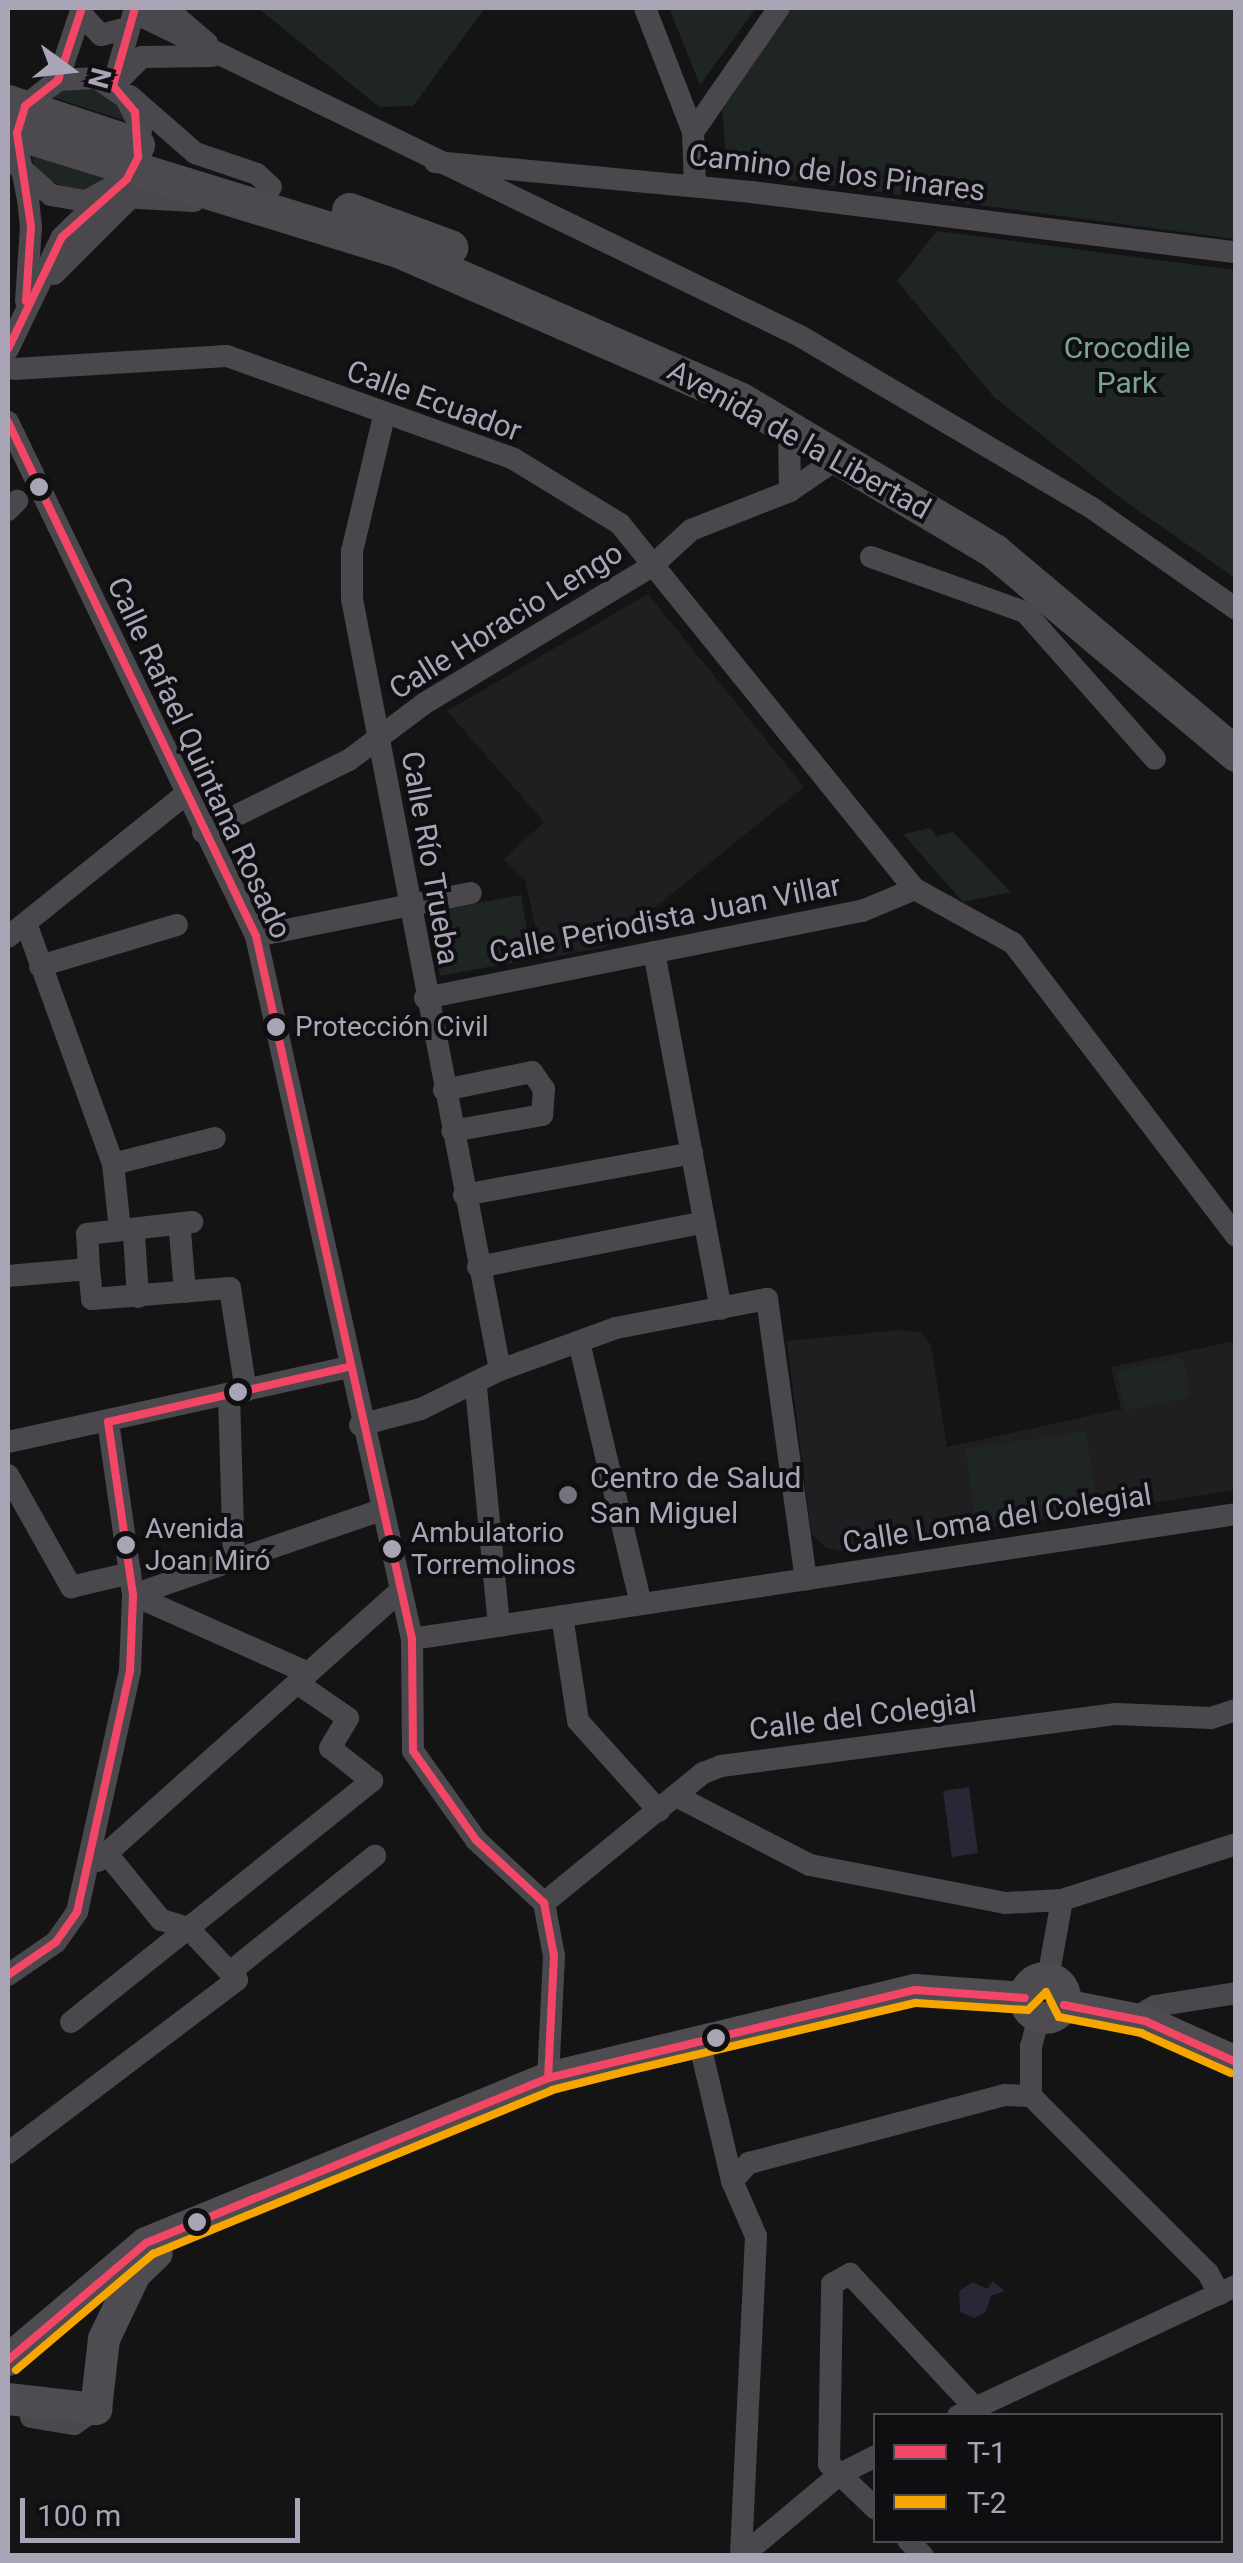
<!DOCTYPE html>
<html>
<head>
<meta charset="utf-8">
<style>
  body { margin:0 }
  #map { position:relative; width:1243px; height:2563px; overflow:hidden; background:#141414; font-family:Roboto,sans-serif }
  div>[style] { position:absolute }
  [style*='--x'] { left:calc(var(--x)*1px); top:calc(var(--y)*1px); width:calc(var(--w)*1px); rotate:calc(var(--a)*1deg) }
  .built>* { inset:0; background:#1f1e20 }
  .green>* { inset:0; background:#1e2523 }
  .water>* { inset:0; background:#272737 }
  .minor>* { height:22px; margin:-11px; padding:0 11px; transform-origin:11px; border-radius:11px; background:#4a484d }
  .secondary>* { height:32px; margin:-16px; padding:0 16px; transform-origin:16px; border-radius:16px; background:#4e4c51 }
  .secondary>.ring { margin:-16px; padding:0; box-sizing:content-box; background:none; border:32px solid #4e4c51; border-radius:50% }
  .primary>* { height:35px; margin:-17.5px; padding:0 17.5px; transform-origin:17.5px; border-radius:17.5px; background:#4c4a4f }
  .bus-1>* { height:8px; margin:-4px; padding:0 4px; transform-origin:4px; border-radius:4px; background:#f34667 }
  .bus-2>* { height:8px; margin:-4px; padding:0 4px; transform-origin:4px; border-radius:4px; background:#f7a600 }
  .dots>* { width:28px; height:28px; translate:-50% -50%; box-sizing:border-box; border:5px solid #0f0e10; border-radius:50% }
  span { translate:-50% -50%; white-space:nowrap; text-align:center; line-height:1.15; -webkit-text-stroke:8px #0f0e10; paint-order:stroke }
  .bus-label { font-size:28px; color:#a9a4b6 }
  .left { translate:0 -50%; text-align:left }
  .street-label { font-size:30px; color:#a9a4b6 }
  .park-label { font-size:30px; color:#79a395 }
  .poi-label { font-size:30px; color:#a9a4b6 }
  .frame { position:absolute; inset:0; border:10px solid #a9a4b6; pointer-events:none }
  .legend { position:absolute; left:873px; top:2413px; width:350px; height:130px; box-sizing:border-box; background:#0f0e10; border:2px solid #4d4a52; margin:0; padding:12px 18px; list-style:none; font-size:30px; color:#a9a4b6 }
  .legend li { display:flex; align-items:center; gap:20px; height:50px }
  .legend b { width:50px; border:2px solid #4d4a52 }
  .north { position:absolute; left:20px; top:20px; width:100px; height:100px; -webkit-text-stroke:8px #0f0e10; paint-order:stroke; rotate:105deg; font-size:28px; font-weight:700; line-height:40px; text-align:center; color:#a9a4b6 }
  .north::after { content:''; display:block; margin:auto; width:35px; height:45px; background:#a9a4b6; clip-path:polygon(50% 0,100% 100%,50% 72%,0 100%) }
  .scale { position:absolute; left:20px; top:2498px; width:280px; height:45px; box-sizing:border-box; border:5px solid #a9a4b6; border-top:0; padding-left:12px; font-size:30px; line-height:35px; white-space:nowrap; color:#a9a4b6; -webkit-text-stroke:8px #0f0e10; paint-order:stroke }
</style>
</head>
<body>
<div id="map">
  <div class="built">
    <div style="clip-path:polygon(648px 594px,804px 787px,606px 947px,543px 959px,525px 880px,504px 859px,544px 822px,447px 711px)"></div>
    <div style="clip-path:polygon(899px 1330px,921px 1332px,931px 1345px,947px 1447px,1121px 1409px,1111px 1367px,1235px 1341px,1235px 1490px,841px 1551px,825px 1547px,811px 1533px,787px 1341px)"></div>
  </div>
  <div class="green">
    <div style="clip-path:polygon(258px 8px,485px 8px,413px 106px,379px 107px)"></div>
    <div style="clip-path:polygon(669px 8px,756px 8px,700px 85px)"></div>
    <div style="clip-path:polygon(792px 8px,1235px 8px,1235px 239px,750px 175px,726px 156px,722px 110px)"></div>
    <div style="clip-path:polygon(84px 85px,118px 102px,126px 121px,51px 97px,65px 87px)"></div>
    <div style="clip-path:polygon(31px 156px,110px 178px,75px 193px,38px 174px)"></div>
    <div style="clip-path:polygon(937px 231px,1235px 270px,1235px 578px,1119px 497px,994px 397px,897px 281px)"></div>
    <div style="clip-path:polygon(930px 828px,936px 836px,953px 832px,1011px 892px,963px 902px,903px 834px)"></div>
    <div style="clip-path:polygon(521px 895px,532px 959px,440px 976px,428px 922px,435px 911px)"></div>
    <div style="clip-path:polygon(1183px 1357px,1191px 1397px,1125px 1411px,1117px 1371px)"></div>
    <div style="clip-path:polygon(1086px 1431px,1097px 1505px,976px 1523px,965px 1449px)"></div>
  </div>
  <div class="water">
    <div style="clip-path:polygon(969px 1787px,978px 1853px,952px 1857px,943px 1791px)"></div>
    <div style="clip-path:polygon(993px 2281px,1005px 2291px,991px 2296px,985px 2313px,974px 2318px,960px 2312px,959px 2291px,973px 2282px,987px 2289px)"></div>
  </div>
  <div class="minor">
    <div style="--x:166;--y:8;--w:54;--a:40.5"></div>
    <div style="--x:645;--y:8;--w:133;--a:68.8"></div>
    <div style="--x:693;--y:132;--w:54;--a:87.9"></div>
    <div style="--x:135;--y:13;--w:739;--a:25.91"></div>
    <div style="--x:800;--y:336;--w:339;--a:30.5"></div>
    <div style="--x:1092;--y:508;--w:176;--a:35"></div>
    <div style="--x:83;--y:16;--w:26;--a:47"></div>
    <div style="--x:101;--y:35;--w:27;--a:-15"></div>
    <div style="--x:58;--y:80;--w:76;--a:-71.6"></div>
    <div style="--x:114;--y:83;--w:78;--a:-74.4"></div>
    <div style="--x:113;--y:86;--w:41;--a:-45"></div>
    <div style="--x:142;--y:57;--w:70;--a:-0.8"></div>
    <div style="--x:130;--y:96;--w:86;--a:41.2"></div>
    <div style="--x:195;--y:153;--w:65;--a:18.7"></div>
    <div style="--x:257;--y:174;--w:19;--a:43"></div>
    <div style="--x:693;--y:132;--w:151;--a:-55.3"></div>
    <div style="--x:8;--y:159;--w:17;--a:36"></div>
    <div style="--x:22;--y:169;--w:39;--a:42"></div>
    <div style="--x:51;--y:195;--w:36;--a:10"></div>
    <div style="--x:86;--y:201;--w:47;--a:-28.2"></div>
    <div style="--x:127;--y:179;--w:25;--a:-63"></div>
    <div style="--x:138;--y:157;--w:28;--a:-84"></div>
    <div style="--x:141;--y:129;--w:34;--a:-116"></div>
    <div style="--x:126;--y:98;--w:36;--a:-146"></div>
    <div style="--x:96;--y:78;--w:38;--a:177"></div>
    <div style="--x:58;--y:80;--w:42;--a:141.8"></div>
    <div style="--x:25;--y:106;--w:28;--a:107"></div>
    <div style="--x:17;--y:133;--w:19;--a:87"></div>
    <div style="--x:18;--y:152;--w:17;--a:77"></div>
    <div style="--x:22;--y:169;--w:31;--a:79"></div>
    <div style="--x:28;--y:199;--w:27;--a:84"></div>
    <div style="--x:31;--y:226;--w:75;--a:93.8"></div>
    <div style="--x:435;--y:162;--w:317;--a:5.4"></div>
    <div style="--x:751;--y:192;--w:489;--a:7.1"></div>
    <div style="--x:104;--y:196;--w:90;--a:3.2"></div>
    <div style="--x:54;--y:274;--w:103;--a:-45"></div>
    <div style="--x:8;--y:349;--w:124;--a:-64.3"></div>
    <div style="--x:62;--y:237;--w:59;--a:-44.3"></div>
    <div style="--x:14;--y:369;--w:213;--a:-3.5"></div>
    <div style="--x:227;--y:356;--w:303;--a:19.7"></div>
    <div style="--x:512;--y:458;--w:127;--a:31.4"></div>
    <div style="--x:620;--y:524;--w:469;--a:51.1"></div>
    <div style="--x:915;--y:889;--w:112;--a:28.9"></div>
    <div style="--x:1013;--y:943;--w:368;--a:52.7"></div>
    <div style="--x:384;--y:416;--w:139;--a:103.3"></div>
    <div style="--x:352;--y:551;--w:48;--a:90"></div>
    <div style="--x:352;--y:599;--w:785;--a:79.13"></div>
    <div style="--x:8;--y:422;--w:571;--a:64.24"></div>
    <div style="--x:256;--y:936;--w:720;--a:77.49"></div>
    <div style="--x:412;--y:1639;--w:112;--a:89.5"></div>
    <div style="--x:413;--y:1751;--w:109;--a:54.7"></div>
    <div style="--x:476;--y:1840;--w:93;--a:42.8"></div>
    <div style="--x:544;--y:1903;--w:54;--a:79.3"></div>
    <div style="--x:554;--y:1956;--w:122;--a:92.8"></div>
    <div style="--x:789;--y:429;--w:62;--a:89.1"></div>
    <div style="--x:8;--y:510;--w:13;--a:-45"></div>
    <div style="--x:871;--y:557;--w:164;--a:19.7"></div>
    <div style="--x:1025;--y:612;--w:196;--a:48.5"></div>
    <div style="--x:203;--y:832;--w:163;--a:-26.3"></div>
    <div style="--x:349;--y:760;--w:95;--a:-36.9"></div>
    <div style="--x:425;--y:703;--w:265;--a:-31.1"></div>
    <div style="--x:652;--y:566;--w:53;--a:-42.7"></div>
    <div style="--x:691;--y:530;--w:106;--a:-21.5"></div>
    <div style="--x:790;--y:491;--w:58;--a:-34.5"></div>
    <div style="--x:27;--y:926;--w:253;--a:70.1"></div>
    <div style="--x:113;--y:1164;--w:65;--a:83.9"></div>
    <div style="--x:256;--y:936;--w:219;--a:-11.3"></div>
    <div style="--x:8;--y:937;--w:228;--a:-38.8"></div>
    <div style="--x:654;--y:952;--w:363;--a:79.4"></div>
    <div style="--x:40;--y:966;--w:143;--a:-16.7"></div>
    <div style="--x:425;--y:998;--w:446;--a:-11.3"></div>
    <div style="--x:862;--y:911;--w:57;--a:-22.5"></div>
    <div style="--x:444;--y:1090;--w:90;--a:-11.6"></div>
    <div style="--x:532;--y:1072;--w:21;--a:55"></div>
    <div style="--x:544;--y:1089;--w:26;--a:94"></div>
    <div style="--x:542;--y:1115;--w:91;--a:169.9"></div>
    <div style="--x:113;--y:1164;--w:105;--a:-14.3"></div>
    <div style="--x:464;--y:1195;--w:232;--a:-10.4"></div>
    <div style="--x:180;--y:1232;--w:60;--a:85.2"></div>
    <div style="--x:134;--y:1234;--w:63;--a:86.4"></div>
    <div style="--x:478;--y:1267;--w:231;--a:-11.2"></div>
    <div style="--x:89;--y:1269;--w:35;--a:-93"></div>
    <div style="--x:87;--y:1234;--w:106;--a:-6.5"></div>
    <div style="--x:8;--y:1276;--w:81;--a:-4.9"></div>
    <div style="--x:89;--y:1269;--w:30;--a:84"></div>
    <div style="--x:92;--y:1299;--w:138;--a:-4.6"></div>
    <div style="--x:230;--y:1288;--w:104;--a:81.2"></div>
    <div style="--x:579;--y:1342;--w:269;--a:76.7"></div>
    <div style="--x:476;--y:1387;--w:240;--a:84.5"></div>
    <div style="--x:229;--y:1395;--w:164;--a:88.3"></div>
    <div style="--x:360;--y:1425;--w:63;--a:-14.7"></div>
    <div style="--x:421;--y:1409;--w:88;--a:-26.3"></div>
    <div style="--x:500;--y:1370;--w:123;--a:-19.9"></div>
    <div style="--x:616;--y:1328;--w:154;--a:-10.9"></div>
    <div style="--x:767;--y:1299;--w:283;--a:82.1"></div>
    <div style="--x:8;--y:1442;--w:349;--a:-12.4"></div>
    <div style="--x:8;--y:1475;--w:129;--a:60.6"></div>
    <div style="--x:71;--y:1587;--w:61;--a:-13.3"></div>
    <div style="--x:133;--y:1595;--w:260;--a:-18.9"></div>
    <div style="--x:133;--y:1595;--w:189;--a:24"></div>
    <div style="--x:562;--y:1616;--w:106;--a:81.3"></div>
    <div style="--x:578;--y:1721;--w:121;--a:48"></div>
    <div style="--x:412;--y:1639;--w:833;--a:-8.63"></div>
    <div style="--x:678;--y:1797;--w:148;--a:27.3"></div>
    <div style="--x:810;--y:1865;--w:199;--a:11"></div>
    <div style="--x:1005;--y:1903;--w:57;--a:-3"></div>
    <div style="--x:1062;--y:1900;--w:183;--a:-17.8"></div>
    <div style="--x:98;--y:1861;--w:404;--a:-41.8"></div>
    <div style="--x:544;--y:1903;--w:205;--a:-39.3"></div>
    <div style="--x:703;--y:1773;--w:19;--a:-21"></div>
    <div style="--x:721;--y:1766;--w:399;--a:-7.5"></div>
    <div style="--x:1117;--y:1714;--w:94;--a:2.4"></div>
    <div style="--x:1211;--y:1718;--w:26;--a:-18"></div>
    <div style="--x:230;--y:1972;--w:186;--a:-38.7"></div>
    <div style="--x:8;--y:1975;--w:58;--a:-34.5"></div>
    <div style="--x:56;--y:1942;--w:37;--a:-55"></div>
    <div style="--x:77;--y:1912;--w:247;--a:-77.6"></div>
    <div style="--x:130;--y:1671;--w:76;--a:-87.7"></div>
    <div style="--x:133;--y:1595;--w:175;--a:-98.2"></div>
    <div style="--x:1048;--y:1978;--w:79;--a:-79.8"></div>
    <div style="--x:1039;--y:2017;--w:30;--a:105"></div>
    <div style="--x:1031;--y:2046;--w:50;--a:90"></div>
    <div style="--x:1031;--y:2096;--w:250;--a:45"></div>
    <div style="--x:1208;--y:2273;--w:24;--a:62"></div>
    <div style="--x:1135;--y:2018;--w:23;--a:-31"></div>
    <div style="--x:1155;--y:2006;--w:82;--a:-9.1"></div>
    <div style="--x:71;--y:2022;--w:386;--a:-38.7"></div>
    <div style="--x:372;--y:1781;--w:53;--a:-141.8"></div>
    <div style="--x:330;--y:1748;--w:35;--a:-59"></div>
    <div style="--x:348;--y:1718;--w:62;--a:-145.5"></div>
    <div style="--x:699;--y:2041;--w:144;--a:76.7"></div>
    <div style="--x:732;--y:2181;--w:60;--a:66.4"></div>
    <div style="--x:756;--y:2236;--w:320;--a:92.7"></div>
    <div style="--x:8;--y:2153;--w:287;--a:-37.1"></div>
    <div style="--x:237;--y:1980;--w:71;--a:-133.3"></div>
    <div style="--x:188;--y:1928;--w:28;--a:-163"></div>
    <div style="--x:161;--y:1920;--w:84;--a:-129.2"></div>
    <div style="--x:732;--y:2181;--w:25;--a:-47"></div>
    <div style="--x:749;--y:2163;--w:265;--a:-14.9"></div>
    <div style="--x:1005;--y:2095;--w:26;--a:2"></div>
    <div style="--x:958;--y:2416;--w:307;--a:-25.1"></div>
    <div style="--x:31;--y:2417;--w:44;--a:9.2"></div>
    <div style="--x:74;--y:2424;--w:27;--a:-34"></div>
    <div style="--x:876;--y:2509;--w:65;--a:-136.2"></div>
    <div style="--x:829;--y:2464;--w:180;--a:-89"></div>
    <div style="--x:832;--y:2284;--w:21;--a:-29"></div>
    <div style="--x:850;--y:2274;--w:182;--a:47"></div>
    <div style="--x:908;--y:2540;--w:22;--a:47"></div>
    <div style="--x:742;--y:2556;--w:128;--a:-39.9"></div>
    <div style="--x:840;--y:2474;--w:40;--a:-26.6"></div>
  </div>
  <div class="secondary">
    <div class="ring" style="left:1025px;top:1978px;width:8px;height:8px"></div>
    <div style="--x:1064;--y:2005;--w:83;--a:11.2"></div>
    <div style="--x:1145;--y:2021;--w:100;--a:24.3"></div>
    <div style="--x:8;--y:2360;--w:181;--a:-40.3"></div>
    <div style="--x:146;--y:2243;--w:435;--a:-22.3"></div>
    <div style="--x:548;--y:2078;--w:377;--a:-13.5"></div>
    <div style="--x:915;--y:1990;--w:110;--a:4.2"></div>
    <div style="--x:8;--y:2399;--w:89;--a:6.5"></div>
    <div style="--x:96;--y:2409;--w:70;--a:-83.5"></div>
    <div style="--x:104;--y:2339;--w:72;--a:-64.5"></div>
    <div style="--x:135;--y:2274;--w:30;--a:-44"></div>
  </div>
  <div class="primary">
    <div style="--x:8;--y:102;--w:136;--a:18.4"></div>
    <div style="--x:8;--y:130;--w:408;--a:17.1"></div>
    <div style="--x:398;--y:250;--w:374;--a:23.6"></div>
    <div style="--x:741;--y:400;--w:295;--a:30.8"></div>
    <div style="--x:994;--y:551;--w:316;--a:40"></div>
    <div style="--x:349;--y:210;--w:108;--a:20.1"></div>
  </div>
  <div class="bus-1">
    <div style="--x:26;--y:301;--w:75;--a:-86.2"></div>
    <div style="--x:31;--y:226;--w:94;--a:-98.6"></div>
    <div style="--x:17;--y:133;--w:28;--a:-73"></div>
    <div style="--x:25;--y:106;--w:42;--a:-38.2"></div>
    <div style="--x:58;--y:80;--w:76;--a:-71.6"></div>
    <div style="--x:8;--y:349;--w:124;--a:-64.3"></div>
    <div style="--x:62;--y:237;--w:87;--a:-41.7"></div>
    <div style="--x:127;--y:179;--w:25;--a:-63"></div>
    <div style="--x:138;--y:157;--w:45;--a:-93.8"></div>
    <div style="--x:135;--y:112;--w:34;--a:-130"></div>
    <div style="--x:113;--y:86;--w:81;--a:-74.2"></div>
    <div style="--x:8;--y:422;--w:571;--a:64.24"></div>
    <div style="--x:256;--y:936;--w:720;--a:77.49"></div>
    <div style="--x:412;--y:1639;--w:112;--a:89.5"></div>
    <div style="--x:413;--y:1751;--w:109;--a:54.7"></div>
    <div style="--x:476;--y:1840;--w:93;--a:42.8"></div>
    <div style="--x:544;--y:1903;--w:54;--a:79.3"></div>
    <div style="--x:554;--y:1956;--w:122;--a:92.8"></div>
    <div style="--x:8;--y:1975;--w:58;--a:-34.5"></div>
    <div style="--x:56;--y:1942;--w:37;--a:-55"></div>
    <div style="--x:77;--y:1912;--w:247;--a:-77.6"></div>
    <div style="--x:130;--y:1671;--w:76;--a:-87.7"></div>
    <div style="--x:133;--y:1595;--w:175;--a:-98.2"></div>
    <div style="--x:108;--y:1422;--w:247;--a:-12.9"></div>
    <div style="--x:1064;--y:2005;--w:83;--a:11.2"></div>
    <div style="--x:1145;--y:2021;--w:100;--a:24.3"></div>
    <div style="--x:8;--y:2360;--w:181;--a:-40.3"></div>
    <div style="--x:146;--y:2243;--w:435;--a:-22.3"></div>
    <div style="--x:548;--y:2078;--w:377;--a:-13.5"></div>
    <div style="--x:915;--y:1990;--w:110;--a:4.2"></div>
  </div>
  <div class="bus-2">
    <div style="--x:16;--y:2370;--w:180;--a:-40.3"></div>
    <div style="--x:153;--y:2254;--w:431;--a:-22.3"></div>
    <div style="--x:552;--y:2090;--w:73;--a:-14.2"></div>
    <div style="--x:623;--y:2072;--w:301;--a:-13.3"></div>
    <div style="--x:916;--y:2003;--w:112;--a:3.6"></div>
    <div style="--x:1028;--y:2010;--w:25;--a:-45"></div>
    <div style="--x:1046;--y:1992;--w:28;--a:63"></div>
    <div style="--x:1059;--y:2017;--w:84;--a:11"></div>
    <div style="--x:1141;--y:2033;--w:98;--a:24"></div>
  </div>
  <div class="dots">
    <div style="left:39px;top:487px;background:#a9a4b6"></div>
    <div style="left:276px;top:1027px;background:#a9a4b6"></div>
    <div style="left:238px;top:1392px;background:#a9a4b6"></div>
    <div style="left:568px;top:1495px;background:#75727d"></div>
    <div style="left:126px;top:1545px;background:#a9a4b6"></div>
    <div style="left:392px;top:1549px;background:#a9a4b6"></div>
    <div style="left:716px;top:2038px;background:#a9a4b6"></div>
    <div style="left:197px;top:2222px;background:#a9a4b6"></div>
  </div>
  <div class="bus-label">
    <span class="left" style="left:295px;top:1027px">Protección Civil</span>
    <span class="left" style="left:145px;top:1545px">Avenida<br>Joan Miró</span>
    <span class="left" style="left:411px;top:1549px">Ambulatorio<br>Torremolinos</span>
  </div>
  <div class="street-label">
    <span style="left:837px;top:173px;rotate:7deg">Camino de los Pinares</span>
    <span style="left:434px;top:401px;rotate:20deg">Calle Ecuador</span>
    <span style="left:799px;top:440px;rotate:29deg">Avenida de la Libertad</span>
    <span style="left:506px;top:621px;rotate:-32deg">Calle Horacio Lengo</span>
    <span style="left:199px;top:758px;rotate:65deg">Calle Rafael Quintana Rosado</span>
    <span style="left:430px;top:858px;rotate:80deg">Calle Río Trueba</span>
    <span style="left:665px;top:919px;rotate:-11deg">Calle Periodista Juan Villar</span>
    <span style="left:997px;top:1519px;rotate:-9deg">Calle Loma del Colegial</span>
    <span style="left:863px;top:1716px;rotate:-7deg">Calle del Colegial</span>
  </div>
  <div class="park-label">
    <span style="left:1127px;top:365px">Crocodile<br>Park</span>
  </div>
  <div class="poi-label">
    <span class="left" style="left:590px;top:1495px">Centro de Salud<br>San Miguel</span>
  </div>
  <div class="frame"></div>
  <ul class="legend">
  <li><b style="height:12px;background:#f34667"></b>T-1</li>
  <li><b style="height:12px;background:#f7a600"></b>T-2</li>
  </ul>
  <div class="north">N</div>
  <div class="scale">100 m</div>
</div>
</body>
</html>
